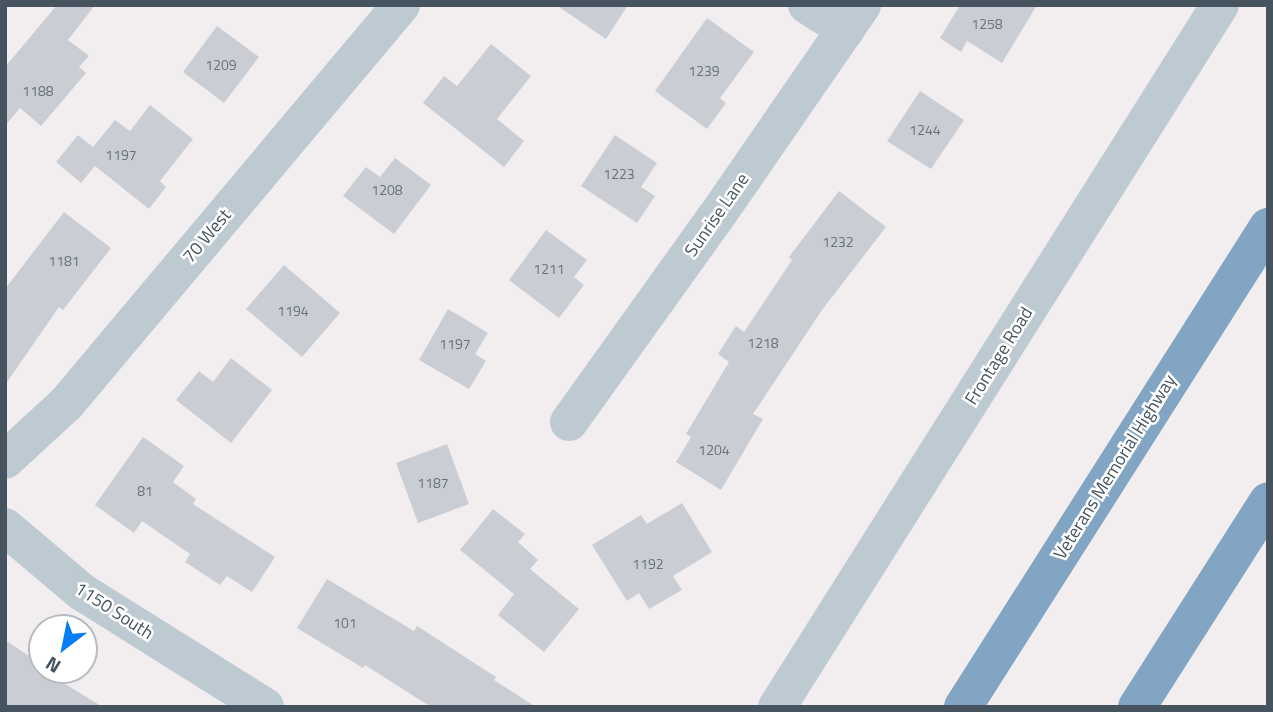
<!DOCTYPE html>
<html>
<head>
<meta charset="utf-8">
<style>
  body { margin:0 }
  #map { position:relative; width:1273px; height:712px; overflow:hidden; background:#f2eeef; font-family:"Titillium Web",sans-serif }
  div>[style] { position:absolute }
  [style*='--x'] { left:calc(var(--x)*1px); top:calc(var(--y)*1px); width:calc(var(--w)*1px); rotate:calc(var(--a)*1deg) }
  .building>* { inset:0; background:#caced4 }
  .minor>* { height:38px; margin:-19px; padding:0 19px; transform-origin:19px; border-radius:19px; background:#becad2 }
  .highway>* { height:38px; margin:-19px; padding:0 19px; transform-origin:19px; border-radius:19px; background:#81a5c3 }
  span { translate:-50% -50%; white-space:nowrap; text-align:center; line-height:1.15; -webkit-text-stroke:5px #fff; paint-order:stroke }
  .number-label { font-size:14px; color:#66727c }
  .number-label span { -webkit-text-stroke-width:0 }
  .street-label { font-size:18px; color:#45545e }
  .frame { position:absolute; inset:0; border:7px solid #45545e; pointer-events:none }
  .north { position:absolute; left:28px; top:614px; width:70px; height:70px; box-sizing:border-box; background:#fff; border:2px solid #b5bbbf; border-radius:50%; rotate:212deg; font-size:19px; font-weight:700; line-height:28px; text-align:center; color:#45545e }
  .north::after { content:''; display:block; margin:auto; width:24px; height:32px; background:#057df4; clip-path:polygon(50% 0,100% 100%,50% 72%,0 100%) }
</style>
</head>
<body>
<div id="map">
  <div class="building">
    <div style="clip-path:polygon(57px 5px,95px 5px,68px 40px,89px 56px,79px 67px,86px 73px,41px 126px,20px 108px,5px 126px,5px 67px)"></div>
    <div style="clip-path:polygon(556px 5px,628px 5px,606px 39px)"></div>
    <div style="clip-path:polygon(960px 5px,1037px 5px,1002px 63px,967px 41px,961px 52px,940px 38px)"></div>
    <div style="clip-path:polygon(707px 18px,754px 52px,720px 98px,726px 103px,707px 129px,655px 91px)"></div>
    <div style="clip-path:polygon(217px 26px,259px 57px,224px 103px,183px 72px)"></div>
    <div style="clip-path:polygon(491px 44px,531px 76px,497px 119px,524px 141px,504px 167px,423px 103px,444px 76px,457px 86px)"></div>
    <div style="clip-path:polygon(920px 91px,964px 120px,931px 169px,887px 141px)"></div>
    <div style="clip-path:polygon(150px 105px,193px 139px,160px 181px,166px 187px,149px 209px,95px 166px,81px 183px,56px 162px,78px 135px,93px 147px,115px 120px,130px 131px)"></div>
    <div style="clip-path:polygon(615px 135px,657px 163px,641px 187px,655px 196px,637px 223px,581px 186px)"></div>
    <div style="clip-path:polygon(395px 158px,431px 185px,394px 234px,343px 196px,366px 167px,380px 177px)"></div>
    <div style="clip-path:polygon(839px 191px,886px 227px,822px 310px,753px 414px,763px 419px,721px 490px,676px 462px,691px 437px,686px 434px,729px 362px,718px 354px,736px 326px,744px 332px,792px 260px,789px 257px)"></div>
    <div style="clip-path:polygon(64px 212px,111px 248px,63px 310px,59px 307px,5px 385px,5px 289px)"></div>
    <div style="clip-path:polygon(546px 230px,587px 260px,574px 277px,584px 285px,559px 318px,509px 280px)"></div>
    <div style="clip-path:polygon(284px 265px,340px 313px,302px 357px,246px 309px)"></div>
    <div style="clip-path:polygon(448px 309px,488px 333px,475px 354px,486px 361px,469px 389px,419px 360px)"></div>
    <div style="clip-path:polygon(231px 358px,272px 390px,231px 443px,176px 400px,199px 371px,213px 382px)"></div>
    <div style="clip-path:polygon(143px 437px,184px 466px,173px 482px,196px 499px,193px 504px,275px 557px,252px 592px,227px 576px,220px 585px,185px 562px,190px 554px,142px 521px,134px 533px,95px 505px)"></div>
    <div style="clip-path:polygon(447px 444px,469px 504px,418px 523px,396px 463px)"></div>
    <div style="clip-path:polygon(682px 503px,712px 552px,673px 576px,682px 590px,649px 609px,639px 593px,627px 601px,592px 545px,641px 515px,647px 524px)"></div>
    <div style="clip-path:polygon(493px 509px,525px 534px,518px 542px,538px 560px,530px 569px,579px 609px,544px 652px,498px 615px,514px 594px,460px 550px)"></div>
    <div style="clip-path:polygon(327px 579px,414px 631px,417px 626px,496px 677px,494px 680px,536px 707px,431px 707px,365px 665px,363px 668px,297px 628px)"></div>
    <div style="clip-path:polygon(5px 640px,35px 660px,34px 662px,42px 670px,103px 707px,5px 707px)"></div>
  </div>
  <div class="minor">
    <div style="--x:807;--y:5;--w:46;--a:32.7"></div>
    <div style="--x:569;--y:422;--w:252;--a:-54.4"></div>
    <div style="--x:716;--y:217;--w:257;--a:-55.4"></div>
    <div style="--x:5;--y:460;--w:83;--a:-42.6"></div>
    <div style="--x:66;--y:404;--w:521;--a:-49.98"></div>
    <div style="--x:5;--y:527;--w:101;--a:40.2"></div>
    <div style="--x:82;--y:592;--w:216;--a:32.1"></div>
    <div style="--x:777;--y:707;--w:830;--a:-57.75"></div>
  </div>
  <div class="highway">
    <div style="--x:963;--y:707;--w:569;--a:-57.57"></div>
    <div style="--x:1137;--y:707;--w:244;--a:-57.5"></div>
  </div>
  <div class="number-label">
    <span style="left:987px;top:24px">1258</span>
    <span style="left:221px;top:65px">1209</span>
    <span style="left:704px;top:71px">1239</span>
    <span style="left:38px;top:91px">1188</span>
    <span style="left:925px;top:130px">1244</span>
    <span style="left:121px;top:155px">1197</span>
    <span style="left:619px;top:174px">1223</span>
    <span style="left:387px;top:190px">1208</span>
    <span style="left:838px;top:242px">1232</span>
    <span style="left:64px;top:261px">1181</span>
    <span style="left:549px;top:269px">1211</span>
    <span style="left:293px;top:311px">1194</span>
    <span style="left:763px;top:343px">1218</span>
    <span style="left:455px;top:344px">1197</span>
    <span style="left:714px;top:450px">1204</span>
    <span style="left:433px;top:483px">1187</span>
    <span style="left:145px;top:491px">81</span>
    <span style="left:648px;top:564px">1192</span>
    <span style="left:345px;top:623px">101</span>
  </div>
  <div class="street-label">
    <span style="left:717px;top:215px;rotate:-55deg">Sunrise Lane</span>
    <span style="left:207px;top:236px;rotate:-50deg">70 West</span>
    <span style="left:999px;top:356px;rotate:-58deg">Frontage Road</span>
    <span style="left:1115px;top:467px;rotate:-58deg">Veterans Memorial Highway</span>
    <span style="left:114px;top:611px;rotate:33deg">1150 South</span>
  </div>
  <div class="frame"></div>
  <div class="north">N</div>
</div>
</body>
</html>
